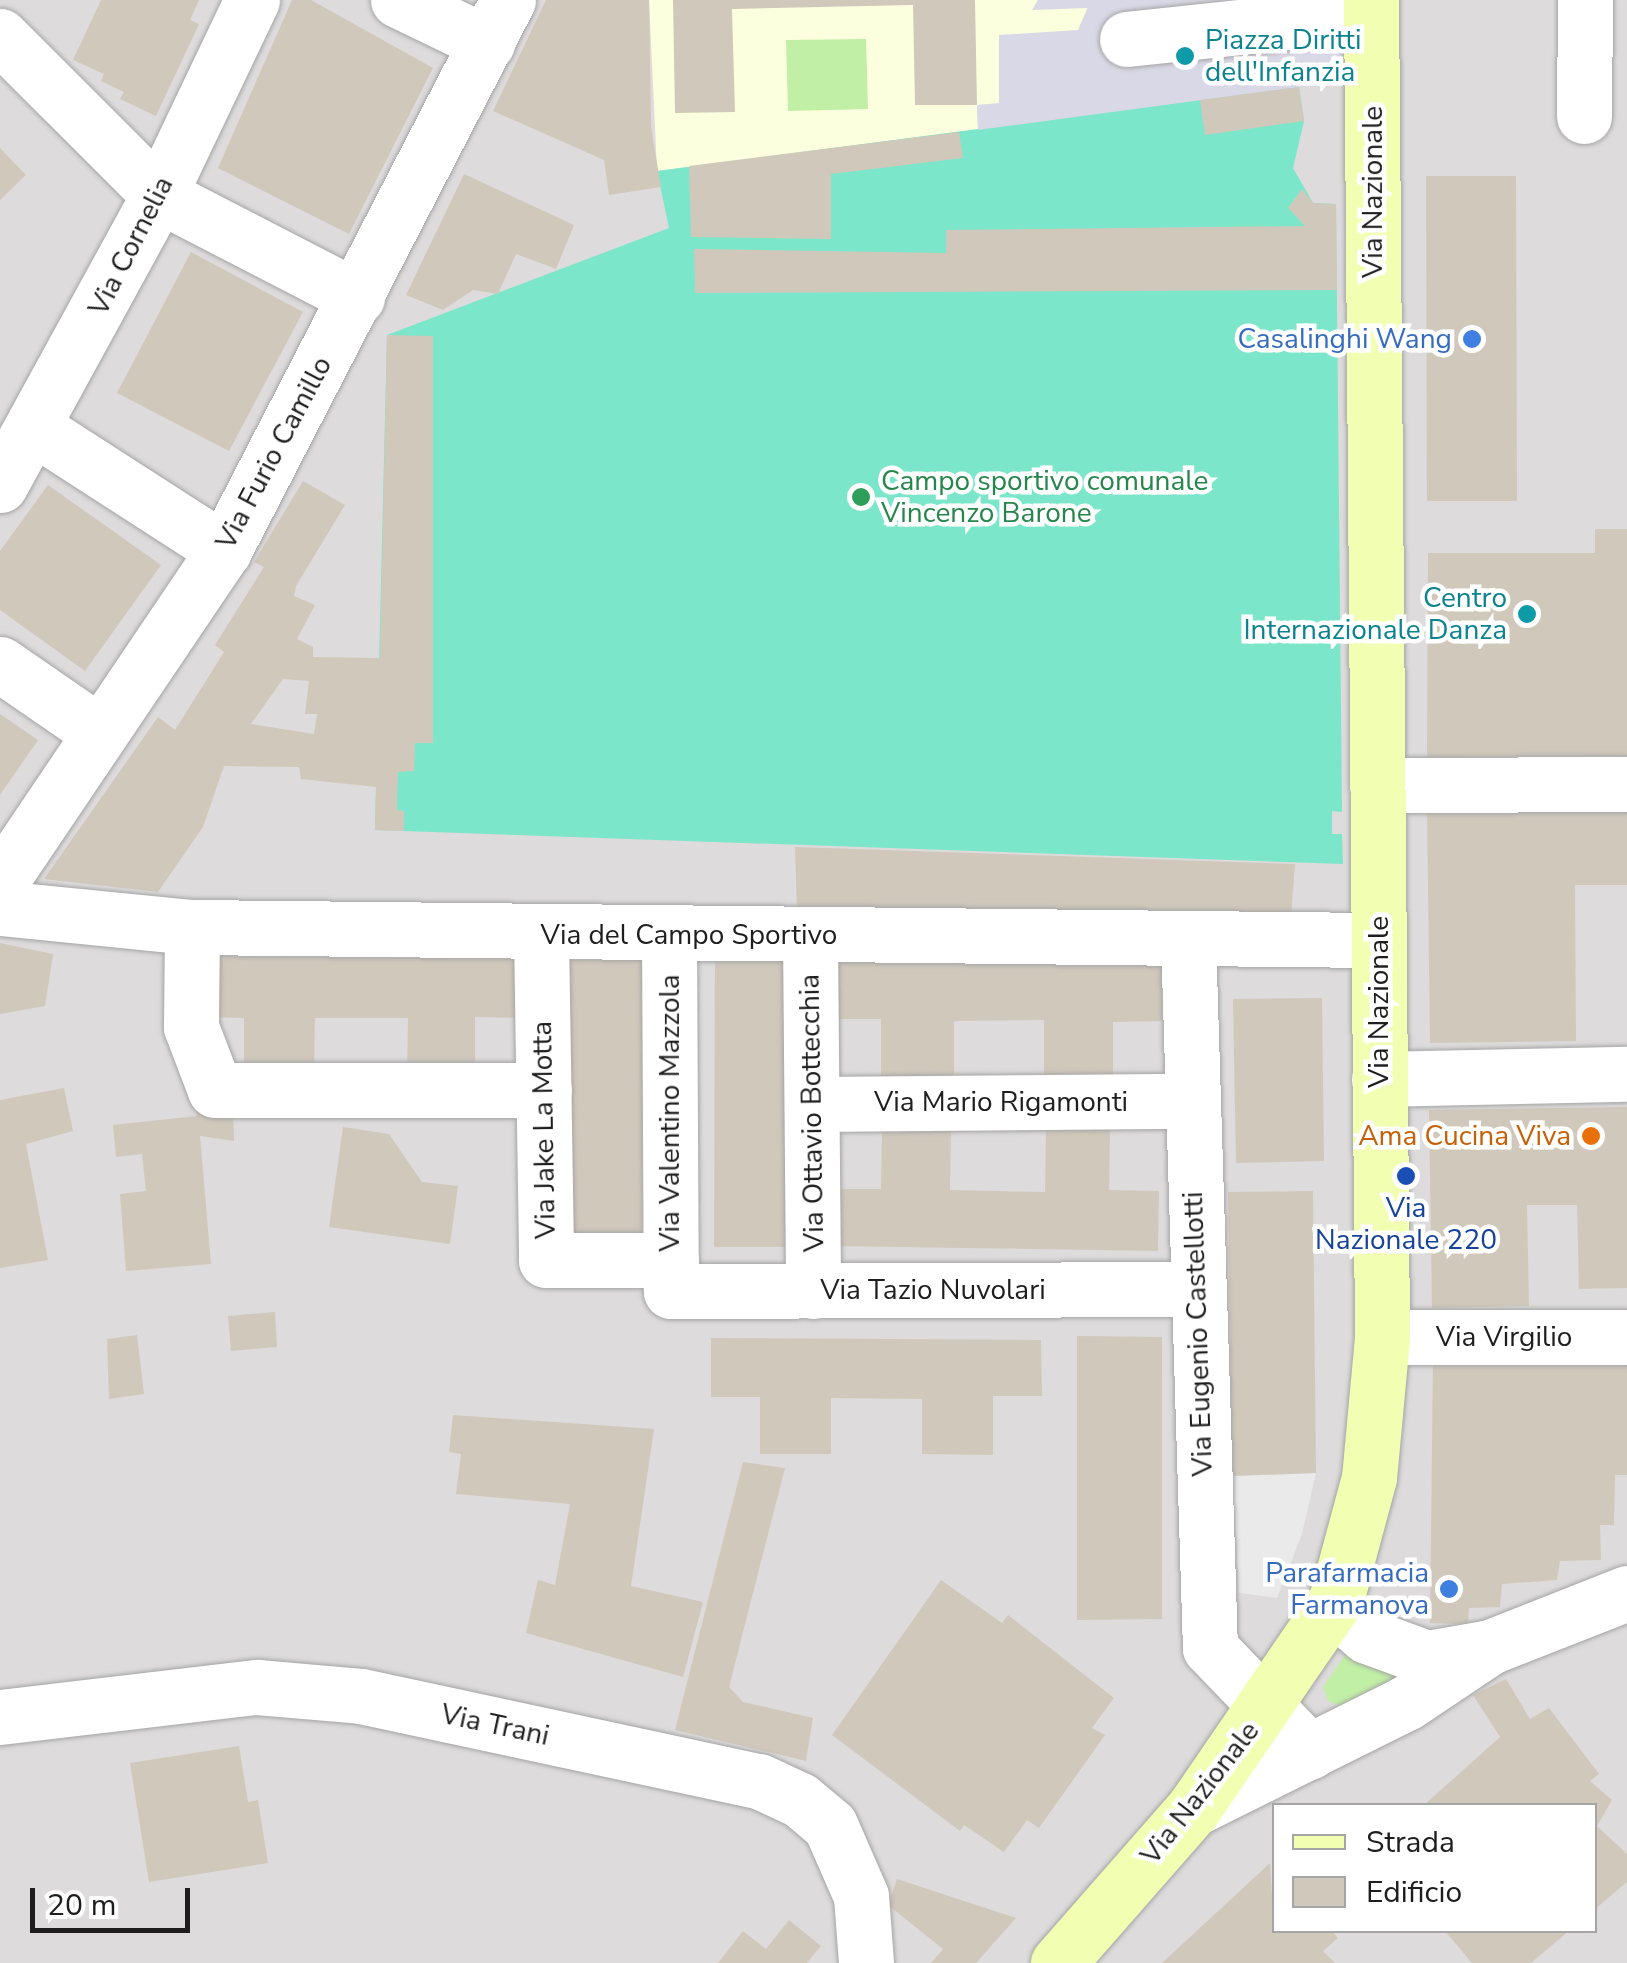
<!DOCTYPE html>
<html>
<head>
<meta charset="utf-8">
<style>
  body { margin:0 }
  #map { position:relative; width:1627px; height:1963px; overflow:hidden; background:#f0eee4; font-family:"Nunito Sans",sans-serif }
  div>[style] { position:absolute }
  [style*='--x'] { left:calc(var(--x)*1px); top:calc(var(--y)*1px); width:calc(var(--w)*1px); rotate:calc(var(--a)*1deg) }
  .residential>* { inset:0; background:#dddbdb }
  .education>* { inset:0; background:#fbffde }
  .grass>* { inset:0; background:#c1efa5 }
  .pitch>* { inset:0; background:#7be6c9 }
  .parking>* { inset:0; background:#eaeaea }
  .plaza>* { inset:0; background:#d9d8e6 }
  .building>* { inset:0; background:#d1c8bc }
  .roads { filter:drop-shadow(0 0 2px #a5a5a5) drop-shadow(0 0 2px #a5a5a5) }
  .street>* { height:55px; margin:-27.5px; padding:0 27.5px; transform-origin:27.5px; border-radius:27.5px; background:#fff }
  .secondary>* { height:55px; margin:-27.5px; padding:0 27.5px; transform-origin:27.5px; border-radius:27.5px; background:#f2ffb3 }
  .dots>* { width:28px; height:28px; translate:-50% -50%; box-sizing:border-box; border:5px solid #fff; border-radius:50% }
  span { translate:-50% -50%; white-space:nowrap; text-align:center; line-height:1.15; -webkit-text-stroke:9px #fff; paint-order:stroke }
  .culture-label { font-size:28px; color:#0d838f }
  .left { translate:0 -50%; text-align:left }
  .right { translate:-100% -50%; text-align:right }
  .street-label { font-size:28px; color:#1e1e1e }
  .shop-label { font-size:28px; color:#366cbe }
  .leisure-label { font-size:28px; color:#27864d }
  .food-label { font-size:28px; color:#c56008 }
  .transit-label { font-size:28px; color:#164399 }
  .legend { position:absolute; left:1272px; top:1803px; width:325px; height:130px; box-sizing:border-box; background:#fff; border:2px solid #a5a5a5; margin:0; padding:12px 18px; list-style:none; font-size:30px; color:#1e1e1e }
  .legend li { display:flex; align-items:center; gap:20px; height:50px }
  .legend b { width:50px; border:2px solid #a5a5a5 }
  .scale { position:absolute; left:30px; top:1888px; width:160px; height:45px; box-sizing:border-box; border:5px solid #1e1e1e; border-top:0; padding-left:12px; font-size:30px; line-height:35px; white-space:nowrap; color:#1e1e1e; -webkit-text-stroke:8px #fff; paint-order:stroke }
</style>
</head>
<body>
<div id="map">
  <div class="residential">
    <div style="clip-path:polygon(evenodd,0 0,1627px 0,1627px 1963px,0 1963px,0 0,1274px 1806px,1594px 1806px,1594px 1930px,1274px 1930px,1274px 1806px)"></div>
  </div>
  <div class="education">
    <div style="clip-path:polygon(649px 0,1038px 0,1033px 9px,1088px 7px,1078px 30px,999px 104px,977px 105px,978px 130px,657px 171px)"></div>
  </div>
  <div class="grass">
    <div style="clip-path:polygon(866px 39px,868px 109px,788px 111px,786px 40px)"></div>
    <div style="clip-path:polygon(1347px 1652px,1398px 1676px,1397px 1683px,1340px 1706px,1328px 1701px,1323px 1687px)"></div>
  </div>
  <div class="pitch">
    <div style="clip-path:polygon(1299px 87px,1304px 121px,1293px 168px,1313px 203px,1336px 204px,1342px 812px,1332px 811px,1332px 834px,1342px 834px,1343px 864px,375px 830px,387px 335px,669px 228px,657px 171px)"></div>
  </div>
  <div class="parking">
    <div style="clip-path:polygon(1316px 1473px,1302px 1534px,1277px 1598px,1239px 1593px,1232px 1476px)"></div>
  </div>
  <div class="plaza">
    <div style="clip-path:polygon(1038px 0,1371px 0,1372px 77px,978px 130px,977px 105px,999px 103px,999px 35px,1078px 30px,1088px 8px,1032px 10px)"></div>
  </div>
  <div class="building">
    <div style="clip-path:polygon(101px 0,199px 0,190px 20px,199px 24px,156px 116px,120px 99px,124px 92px,101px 81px,104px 74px,73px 60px)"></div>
    <div style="clip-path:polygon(292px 0,311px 0,433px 68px,349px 234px,218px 168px)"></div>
    <div style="clip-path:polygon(546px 0,649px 0,651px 127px,661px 187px,609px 195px,604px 160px,493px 111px)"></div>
    <div style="clip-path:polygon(673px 0,975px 0,977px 105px,915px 105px,913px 5px,732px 9px,735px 112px,675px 113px)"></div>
    <div style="clip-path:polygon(1299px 87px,1304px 121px,1205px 135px,1200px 100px)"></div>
    <div style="clip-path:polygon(959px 132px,963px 158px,831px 174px,831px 239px,691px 237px,689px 166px)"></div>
    <div style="clip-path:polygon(0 148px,26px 175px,0 200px)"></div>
    <div style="clip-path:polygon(464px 174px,574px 225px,556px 269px,516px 254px,498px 294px,473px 290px,443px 310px,406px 295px)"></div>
    <div style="clip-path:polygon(1426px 176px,1516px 176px,1517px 501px,1427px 501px)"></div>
    <div style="clip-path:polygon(1302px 189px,1313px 203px,1336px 204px,1337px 290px,695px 293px,694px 249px,946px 253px,946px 230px,1305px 226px,1288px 208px)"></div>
    <div style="clip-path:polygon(191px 252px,303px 312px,229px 451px,117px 393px)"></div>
    <div style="clip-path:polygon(evenodd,387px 335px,433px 336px,433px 743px,415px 743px,414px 771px,398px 772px,397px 810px,404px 811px,404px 831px,375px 830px,376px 787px,301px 779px,299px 767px,224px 766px,203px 827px,158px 892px,44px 879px,158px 717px,175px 730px,224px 652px,215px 645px,264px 567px,254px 562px,303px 481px,345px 505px,296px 586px,294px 596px,315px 605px,297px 639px,313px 647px,313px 657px,380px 658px,387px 335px,283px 679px,309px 681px,305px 714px,317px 714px,314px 734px,251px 724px,283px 679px)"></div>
    <div style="clip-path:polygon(48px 485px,161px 565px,85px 671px,0 610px,0 551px)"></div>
    <div style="clip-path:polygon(1595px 529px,1627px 529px,1627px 756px,1427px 757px,1428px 553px,1595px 553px)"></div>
    <div style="clip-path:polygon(0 714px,38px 740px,0 795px)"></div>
    <div style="clip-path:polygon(1627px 807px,1627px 885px,1575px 885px,1576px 1041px,1430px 1043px,1427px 809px)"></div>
    <div style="clip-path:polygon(795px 847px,1295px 864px,1291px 917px,797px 912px)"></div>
    <div style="clip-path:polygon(0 943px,53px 954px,45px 1006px,0 1014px)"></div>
    <div style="clip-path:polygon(198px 956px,527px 959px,527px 1018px,475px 1017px,475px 1077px,407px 1077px,408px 1018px,315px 1018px,314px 1073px,244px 1072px,244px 1018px,198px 1017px)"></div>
    <div style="clip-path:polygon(1162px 959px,1162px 1021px,1113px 1022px,1113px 1075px,1044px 1076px,1044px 1020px,954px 1021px,954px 1079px,881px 1079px,881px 1019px,836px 1019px,835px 962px)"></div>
    <div style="clip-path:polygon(560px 960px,643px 960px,642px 1246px,559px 1246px)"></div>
    <div style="clip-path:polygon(715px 961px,798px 961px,797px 1247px,714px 1247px)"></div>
    <div style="clip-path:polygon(1322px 998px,1324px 1161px,1236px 1163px,1233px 999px)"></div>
    <div style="clip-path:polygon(64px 1088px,73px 1131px,26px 1144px,48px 1260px,0 1268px,0 1100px)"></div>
    <div style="clip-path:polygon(233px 1102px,234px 1141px,200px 1136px,211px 1264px,126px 1271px,120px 1194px,146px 1191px,142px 1154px,116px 1157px,113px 1125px,197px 1116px,195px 1103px)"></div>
    <div style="clip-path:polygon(1627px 1107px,1627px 1288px,1579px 1289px,1577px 1205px,1527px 1205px,1529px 1306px,1432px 1308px,1429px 1110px)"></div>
    <div style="clip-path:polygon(343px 1127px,389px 1134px,422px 1182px,458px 1186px,450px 1244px,329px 1227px)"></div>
    <div style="clip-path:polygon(1046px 1129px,1110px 1130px,1109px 1190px,1159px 1191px,1158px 1251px,831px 1246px,832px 1189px,881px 1189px,882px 1130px,951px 1131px,950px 1190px,1045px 1192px)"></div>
    <div style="clip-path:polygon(1313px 1191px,1316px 1473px,1232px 1476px,1228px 1192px)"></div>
    <div style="clip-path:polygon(275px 1312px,277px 1347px,231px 1351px,228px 1316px)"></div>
    <div style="clip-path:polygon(137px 1335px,144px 1394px,109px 1399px,107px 1339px)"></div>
    <div style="clip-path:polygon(1077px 1336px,1162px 1337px,1162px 1619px,1077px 1620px)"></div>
    <div style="clip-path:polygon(711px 1338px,1041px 1340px,1042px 1396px,993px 1396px,993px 1455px,922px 1454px,922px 1399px,831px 1398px,831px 1454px,760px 1454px,760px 1397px,711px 1397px)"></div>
    <div style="clip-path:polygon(1627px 1356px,1627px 1475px,1615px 1475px,1614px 1525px,1600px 1525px,1601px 1560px,1560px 1561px,1557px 1580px,1502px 1584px,1500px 1607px,1469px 1608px,1468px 1624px,1430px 1623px,1433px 1360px)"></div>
    <div style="clip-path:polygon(453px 1415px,654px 1429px,631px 1586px,703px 1602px,683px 1677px,526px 1633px,538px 1580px,555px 1585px,570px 1504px,456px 1494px,461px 1454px,449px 1452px)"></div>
    <div style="clip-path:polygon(743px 1462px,785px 1468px,729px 1687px,743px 1702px,813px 1718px,806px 1761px,675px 1730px)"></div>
    <div style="clip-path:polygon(941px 1580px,1002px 1623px,1008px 1615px,1114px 1698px,1092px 1728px,1105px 1735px,1039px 1828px,1027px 1820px,1004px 1852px,964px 1825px,960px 1831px,832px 1735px)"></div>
    <div style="clip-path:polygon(1506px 1679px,1530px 1719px,1549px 1708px,1599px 1774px,1590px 1781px,1612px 1800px,1597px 1826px,1627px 1854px,1627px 1882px,1594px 1910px,1594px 1806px,1423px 1806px,1500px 1737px,1473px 1695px)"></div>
    <div style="clip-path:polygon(239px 1746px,248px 1802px,258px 1800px,268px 1863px,149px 1882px,130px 1763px)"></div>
    <div style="clip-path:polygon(1270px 1863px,1274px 1930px,1331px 1930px,1338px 1938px,1323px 1951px,1335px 1963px,1162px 1963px)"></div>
    <div style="clip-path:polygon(897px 1879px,1016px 1918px,976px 1963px,931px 1963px,943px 1949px,888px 1905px)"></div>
    <div style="clip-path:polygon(789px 1920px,821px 1946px,807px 1963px,718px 1963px,743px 1931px,766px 1949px)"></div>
    <div style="clip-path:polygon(1444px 1930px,1570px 1930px,1531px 1963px,1472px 1963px)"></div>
  </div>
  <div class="roads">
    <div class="street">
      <div style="--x:398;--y:0;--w:99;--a:25.8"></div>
      <div style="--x:0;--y:36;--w:225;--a:45"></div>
      <div style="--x:159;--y:195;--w:223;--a:27.3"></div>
      <div style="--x:1127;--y:39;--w:245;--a:-6.1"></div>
      <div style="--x:1584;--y:116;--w:116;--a:-89.5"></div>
      <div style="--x:36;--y:429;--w:224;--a:32.8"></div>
      <div style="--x:0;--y:485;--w:331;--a:-61.3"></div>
      <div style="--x:159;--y:195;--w:216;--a:-64.5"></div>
      <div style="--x:0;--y:664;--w:121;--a:34.6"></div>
      <div style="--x:1377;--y:785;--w:250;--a:-0.2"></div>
      <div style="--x:0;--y:882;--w:400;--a:-56"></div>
      <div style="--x:224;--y:550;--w:619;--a:-62.69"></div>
      <div style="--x:0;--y:908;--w:193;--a:5.7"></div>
      <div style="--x:192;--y:927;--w:1187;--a:0.63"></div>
      <div style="--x:192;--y:927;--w:100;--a:90.6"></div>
      <div style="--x:191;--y:1027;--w:67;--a:69.1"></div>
      <div style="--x:215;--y:1090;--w:329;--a:0"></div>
      <div style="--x:541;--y:934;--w:326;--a:89.1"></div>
      <div style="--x:546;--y:1260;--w:125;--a:0"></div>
      <div style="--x:669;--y:935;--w:356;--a:89.7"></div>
      <div style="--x:671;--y:1291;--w:524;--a:-0.22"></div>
      <div style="--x:810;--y:936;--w:355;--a:89.5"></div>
      <div style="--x:1188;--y:938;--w:710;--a:88.23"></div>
      <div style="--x:1210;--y:1648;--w:144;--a:46.1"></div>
      <div style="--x:1379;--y:1079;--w:248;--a:-1.2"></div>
      <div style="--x:812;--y:1104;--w:378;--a:-0.5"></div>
      <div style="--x:1382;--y:1337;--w:245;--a:0"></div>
      <div style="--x:1332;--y:1606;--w:46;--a:40.6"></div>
      <div style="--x:1367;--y:1636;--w:64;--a:20.1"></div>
      <div style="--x:1427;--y:1658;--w:64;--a:-9.9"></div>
      <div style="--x:1490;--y:1647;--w:147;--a:-21.5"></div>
      <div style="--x:0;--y:1717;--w:259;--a:-6.7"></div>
      <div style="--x:257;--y:1687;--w:104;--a:4.9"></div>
      <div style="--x:361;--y:1696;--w:407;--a:12.1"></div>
      <div style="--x:759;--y:1781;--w:45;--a:24.9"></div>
      <div style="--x:800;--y:1800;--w:39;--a:40"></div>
      <div style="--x:830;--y:1825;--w:77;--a:66.4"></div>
      <div style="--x:861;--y:1896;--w:67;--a:85.7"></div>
      <div style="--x:1193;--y:1809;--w:238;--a:-26.5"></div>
      <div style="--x:1406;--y:1703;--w:101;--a:-33.7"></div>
    </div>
    <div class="secondary">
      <div style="--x:1058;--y:1963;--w:205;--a:-48.8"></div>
      <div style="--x:1193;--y:1809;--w:253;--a:-55.6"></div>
      <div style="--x:1336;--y:1600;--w:126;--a:-74.9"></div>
      <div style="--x:1369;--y:1478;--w:142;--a:-84.7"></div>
      <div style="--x:1382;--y:1337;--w:1337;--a:-90.47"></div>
    </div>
  </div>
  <div class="dots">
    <div style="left:1185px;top:56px;background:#0f9aa8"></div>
    <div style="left:1472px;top:339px;background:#3f7fe0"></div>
    <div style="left:861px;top:497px;background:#2e9e5b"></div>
    <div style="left:1527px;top:614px;background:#0f9aa8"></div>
    <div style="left:1591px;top:1136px;background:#e8710a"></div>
    <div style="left:1406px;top:1176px;background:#1a4fb4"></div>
    <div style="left:1449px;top:1589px;background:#3f7fe0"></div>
  </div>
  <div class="culture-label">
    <span class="left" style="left:1205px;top:56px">Piazza Diritti<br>dell'Infanzia</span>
    <span class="right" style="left:1507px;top:614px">Centro<br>Internazionale Danza</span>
  </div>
  <div class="street-label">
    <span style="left:1373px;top:192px;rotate:-90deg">Via Nazionale</span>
    <span style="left:131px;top:246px;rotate:-63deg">Via Cornelia</span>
    <span style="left:274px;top:453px;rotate:-62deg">Via Furio Camillo</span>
    <span style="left:689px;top:935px">Via del Campo Sportivo</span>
    <span style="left:1379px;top:1002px;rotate:-90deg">Via Nazionale</span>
    <span style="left:1001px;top:1102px">Via Mario Rigamonti</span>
    <span style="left:670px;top:1113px;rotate:-90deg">Via Valentino Mazzola</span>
    <span style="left:812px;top:1113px;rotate:-91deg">Via Ottavio Bottecchia</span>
    <span style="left:544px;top:1130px;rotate:-91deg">Via Jake La Motta</span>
    <span style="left:933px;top:1290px">Via Tazio Nuvolari</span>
    <span style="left:1198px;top:1334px;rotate:-92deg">Via Eugenio Castellotti</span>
    <span style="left:1504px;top:1337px">Via Virgilio</span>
    <span style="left:495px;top:1725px;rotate:12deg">Via Trani</span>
    <span style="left:1200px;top:1793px;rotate:-52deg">Via Nazionale</span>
  </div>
  <div class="shop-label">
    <span class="right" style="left:1452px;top:339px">Casalinghi Wang</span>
    <span class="right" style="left:1429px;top:1589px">Parafarmacia<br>Farmanova</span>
  </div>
  <div class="leisure-label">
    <span class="left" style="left:881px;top:497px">Campo sportivo comunale<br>Vincenzo Barone</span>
  </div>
  <div class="food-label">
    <span class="right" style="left:1571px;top:1136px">Ama Cucina Viva</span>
  </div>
  <div class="transit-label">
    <span style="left:1406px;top:1224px">Via<br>Nazionale 220</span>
  </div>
  <ul class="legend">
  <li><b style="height:12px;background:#f2ffb3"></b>Strada</li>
  <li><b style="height:28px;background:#d1c8bc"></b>Edificio</li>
  </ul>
  <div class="scale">20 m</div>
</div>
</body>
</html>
